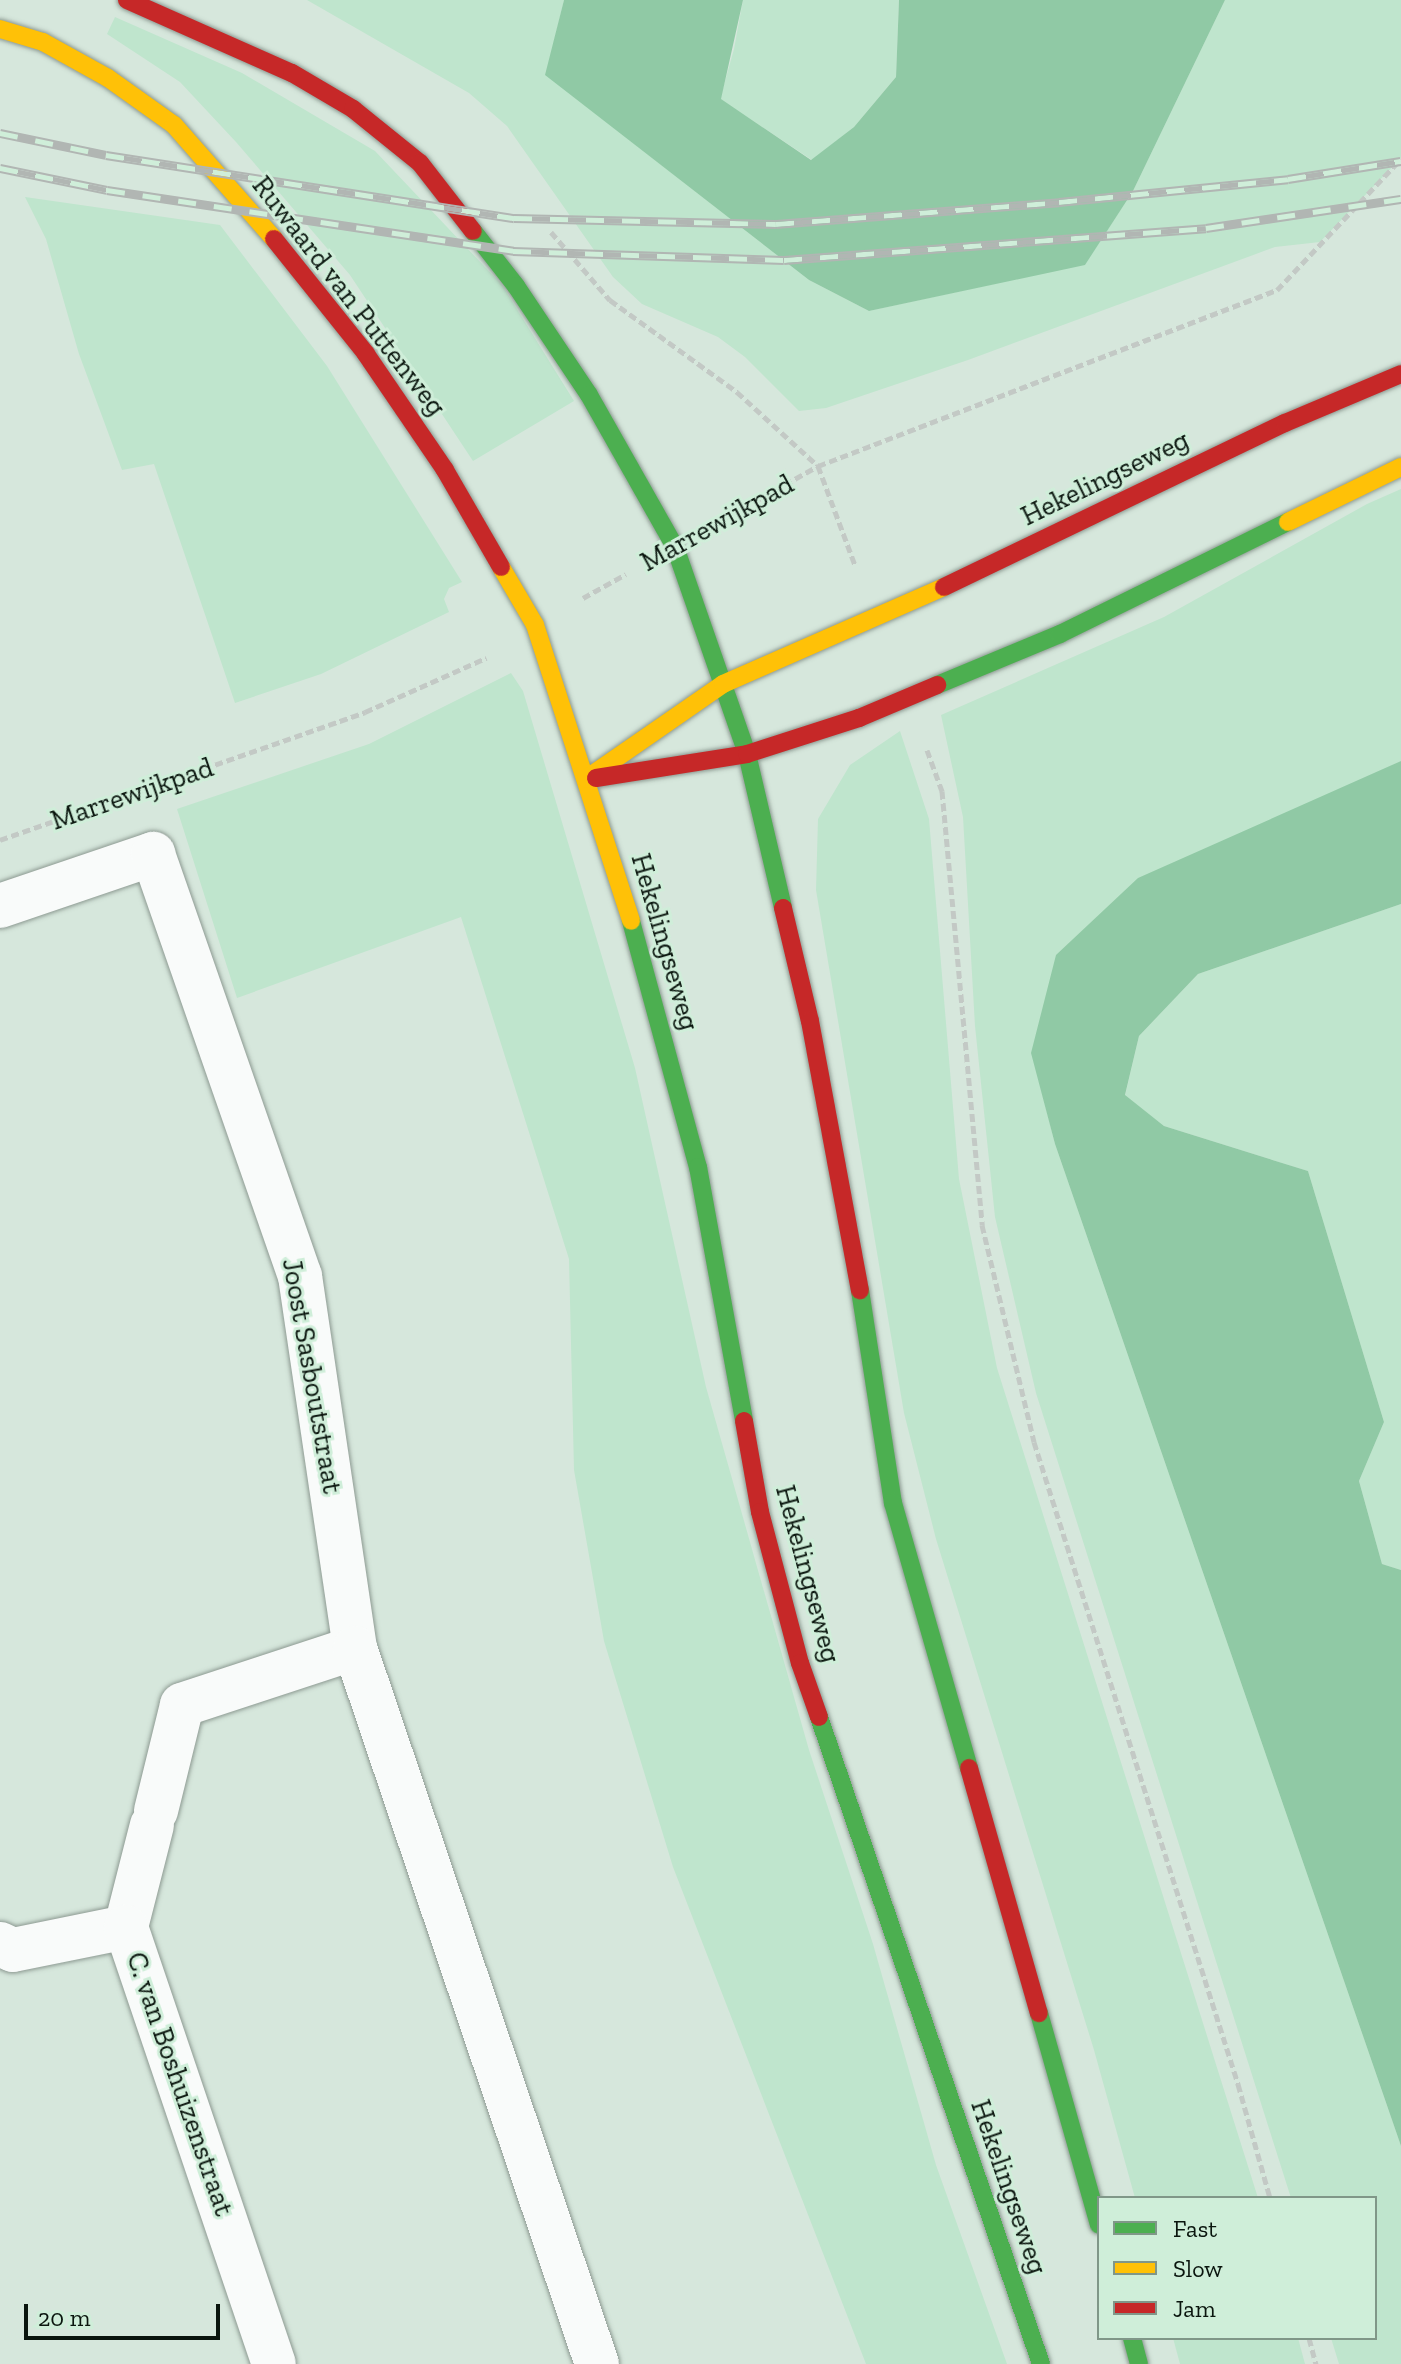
<!DOCTYPE html>
<html>
<head>
<meta charset="utf-8">
<style>
  body { margin:0 }
  #map { position:relative; width:1401px; height:2364px; overflow:hidden; background:#d6e7dc; font-family:"Zilla Slab",serif }
  div>[style] { position:absolute }
  [style*='--x'] { left:calc(var(--x)*1px); top:calc(var(--y)*1px); width:calc(var(--w)*1px); rotate:calc(var(--a)*1deg) }
  .green>* { inset:0; background:#bfe5cd }
  .water>* { inset:0; background:#90c9a5 }
  .path>* { height:5px; margin-top:-2.5px; transform-origin:0; background:repeating-linear-gradient(90deg,#c3c9c5 0 8px,transparent 0 12px) }
  .roads { filter:drop-shadow(0 0 2px #8d9a92) drop-shadow(0 0 2px #8d9a92) }
  .street>* { height:44px; margin:-22px; padding:0 22px; transform-origin:22px; border-radius:22px; background:#f9fbfa }
  .fast>* { height:18px; margin:-9px; padding:0 9px; transform-origin:9px; border-radius:9px; background:#4caf50 }
  .slow>* { height:18px; margin:-9px; padding:0 9px; transform-origin:9px; border-radius:9px; background:#ffc107 }
  .jam>* { height:18px; margin:-9px; padding:0 9px; transform-origin:9px; border-radius:9px; background:#c62828 }
  .rail>* { height:9px; margin-top:-4.5px; transform-origin:0; background:repeating-linear-gradient(90deg,#cfeed9 0 18px,#b1b6b3 0 36px); box-sizing:border-box; border-block:2px solid #b1b6b3 }
  span { translate:-50% -50%; white-space:nowrap; text-align:center; line-height:1.15; -webkit-text-stroke:6px #cfeed9; paint-order:stroke }
  .street-label { font-size:28px; color:#0a150e }
  .legend { position:absolute; left:1097px; top:2196px; width:280px; height:144px; box-sizing:border-box; background:#cfeed9; border:2px solid #809788; margin:0; padding:10px 14px; list-style:none; font-size:24px; color:#0a150e }
  .legend li { display:flex; align-items:center; gap:16px; height:40px }
  .legend b { width:40px; border:2px solid #809788 }
  .scale { position:absolute; left:24px; top:2304px; width:196px; height:36px; box-sizing:border-box; border:4px solid #0a150e; border-top:0; padding-left:10px; font-size:24px; line-height:28px; white-space:nowrap; color:#0a150e; -webkit-text-stroke:6px #cfeed9; paint-order:stroke }
</style>
</head>
<body>
<div id="map">
  <div class="green">
    <div style="clip-path:polygon(307px 0,564px 0,546px 75px,809px 280px,869px 311px,1085px 264px,1133px 191px,1225px 0,1401px 0,1401px 158px,1320px 242px,1275px 247px,968px 360px,826px 408px,799px 411px,745px 357px,718px 337px,642px 304px,613px 277px,507px 126px,469px 93px)"></div>
    <div style="clip-path:polygon(743px 0,899px 0,896px 77px,854px 127px,812px 160px,720px 99px,734px 49px)"></div>
    <div style="clip-path:polygon(115px 17px,242px 73px,375px 151px,502px 285px,574px 401px,473px 461px,350px 275px,236px 142px,180px 82px,107px 34px)"></div>
    <div style="clip-path:polygon(25px 197px,220px 225px,327px 366px,462px 582px,449px 588px,444px 599px,449px 612px,321px 674px,235px 703px,154px 464px,122px 470px,79px 354px,46px 239px)"></div>
    <div style="clip-path:polygon(1401px 489px,1401px 761px,1346px 789px,1032px 1053px,1055px 1144px,1401px 2146px,1401px 2364px,1339px 2364px,1331px 2338px,1375px 2338px,1375px 2198px,1291px 2198px,1036px 1393px,995px 1217px,975px 1026px,963px 817px,941px 715px,1164px 617px,1367px 504px)"></div>
    <div style="clip-path:polygon(511px 673px,523px 691px,635px 1068px,706px 1387px,809px 1750px,873px 1944px,936px 2165px,1007px 2364px,866px 2364px,673px 1867px,604px 1641px,574px 1470px,569px 1259px,461px 917px,237px 998px,177px 809px,369px 744px)"></div>
    <div style="clip-path:polygon(900px 731px,929px 819px,959px 1179px,997px 1368px,1258px 2198px,1135px 2198px,1094px 2050px,936px 1539px,904px 1413px,816px 890px,818px 819px,850px 765px)"></div>
    <div style="clip-path:polygon(1401px 904px,1401px 1570px,1382px 1564px,1359px 1481px,1384px 1422px,1308px 1171px,1164px 1126px,1125px 1096px,1139px 1036px,1198px 974px)"></div>
    <div style="clip-path:polygon(1173px 2338px,1298px 2338px,1305px 2364px,1180px 2364px)"></div>
  </div>
  <div class="water">
    <div style="clip-path:polygon(564px 0,743px 0,721px 99px,811px 160px,854px 127px,896px 77px,899px 0,1225px 0,1133px 191px,1085px 265px,869px 311px,809px 280px,545px 75px)"></div>
    <div style="clip-path:polygon(1401px 761px,1401px 904px,1198px 974px,1139px 1036px,1125px 1095px,1164px 1126px,1308px 1171px,1384px 1422px,1359px 1481px,1382px 1564px,1401px 1570px,1401px 2146px,1055px 1144px,1031px 1053px,1056px 955px,1138px 878px)"></div>
  </div>
  <div class="path">
    <div style="--x:551;--y:232;--w:90;--a:49.1"></div>
    <div style="--x:610;--y:300;--w:157;--a:35.9"></div>
    <div style="--x:737;--y:392;--w:110;--a:42.4"></div>
    <div style="--x:818;--y:466;--w:106;--a:69.5"></div>
    <div style="--x:722;--y:520;--w:110;--a:-29.4"></div>
    <div style="--x:818;--y:466;--w:492;--a:-21"></div>
    <div style="--x:1277;--y:290;--w:180;--a:-46.6"></div>
    <div style="--x:583;--y:598;--w:49;--a:-29.2"></div>
    <div style="--x:927;--y:750;--w:44;--a:69.9"></div>
    <div style="--x:942;--y:791;--w:436;--a:84.7"></div>
    <div style="--x:982;--y:1225;--w:223;--a:76.5"></div>
    <div style="--x:1034;--y:1442;--w:674;--a:72.37"></div>
    <div style="--x:1238;--y:2084;--w:118;--a:74.3"></div>
    <div style="--x:0;--y:840;--w:387;--a:-19.3"></div>
    <div style="--x:365;--y:712;--w:133;--a:-24.1"></div>
    <div style="--x:1309;--y:2338;--w:27;--a:75"></div>
  </div>
  <div class="roads">
    <div class="street">
      <div style="--x:0;--y:906;--w:162;--a:-18.8"></div>
      <div style="--x:153;--y:854;--w:447;--a:70.8"></div>
      <div style="--x:300;--y:1276;--w:376;--a:81.6"></div>
      <div style="--x:355;--y:1648;--w:182;--a:161.8"></div>
      <div style="--x:182;--y:1705;--w:109;--a:103.8"></div>
      <div style="--x:355;--y:1648;--w:756;--a:71.33"></div>
      <div style="--x:126;--y:1927;--w:105;--a:-75.7"></div>
      <div style="--x:0;--y:1944;--w:14;--a:25"></div>
      <div style="--x:13;--y:1950;--w:115;--a:-11.5"></div>
      <div style="--x:126;--y:1927;--w:461;--a:71.3"></div>
    </div>
    <div class="fast">
      <div style="--x:473;--y:231;--w:70;--a:52"></div>
      <div style="--x:516;--y:286;--w:131;--a:56.2"></div>
      <div style="--x:589;--y:395;--w:175;--a:60.5"></div>
      <div style="--x:675;--y:547;--w:219;--a:70.8"></div>
      <div style="--x:747;--y:754;--w:158;--a:76.8"></div>
      <div style="--x:937;--y:685;--w:133;--a:-22.5"></div>
      <div style="--x:1060;--y:634;--w:254;--a:-26.2"></div>
      <div style="--x:631;--y:921;--w:255;--a:74.8"></div>
      <div style="--x:698;--y:1167;--w:258;--a:79.7"></div>
      <div style="--x:860;--y:1290;--w:216;--a:81.2"></div>
      <div style="--x:893;--y:1503;--w:276;--a:74"></div>
      <div style="--x:819;--y:1717;--w:684;--a:71.06"></div>
      <div style="--x:1039;--y:2013;--w:220;--a:74.2"></div>
      <div style="--x:1132;--y:2338;--w:27;--a:75"></div>
    </div>
    <div class="slow">
      <div style="--x:0;--y:29;--w:45;--a:16.8"></div>
      <div style="--x:43;--y:42;--w:74;--a:29"></div>
      <div style="--x:108;--y:78;--w:81;--a:35.5"></div>
      <div style="--x:174;--y:125;--w:152;--a:48.7"></div>
      <div style="--x:1288;--y:522;--w:126;--a:-26"></div>
      <div style="--x:501;--y:567;--w:67;--a:59.6"></div>
      <div style="--x:535;--y:625;--w:311;--a:72"></div>
      <div style="--x:586;--y:779;--w:167;--a:-34.7"></div>
      <div style="--x:723;--y:684;--w:241;--a:-23.7"></div>
    </div>
    <div class="jam">
      <div style="--x:127;--y:0;--w:180;--a:23.9"></div>
      <div style="--x:292;--y:73;--w:71;--a:30.5"></div>
      <div style="--x:353;--y:109;--w:86;--a:38.9"></div>
      <div style="--x:420;--y:163;--w:86;--a:52.1"></div>
      <div style="--x:274;--y:239;--w:147;--a:51.3"></div>
      <div style="--x:366;--y:354;--w:140;--a:55.7"></div>
      <div style="--x:445;--y:470;--w:112;--a:60"></div>
      <div style="--x:944;--y:587;--w:378;--a:-25.7"></div>
      <div style="--x:1285;--y:423;--w:126;--a:-22.9"></div>
      <div style="--x:596;--y:778;--w:153;--a:-9"></div>
      <div style="--x:747;--y:754;--w:118;--a:-17.8"></div>
      <div style="--x:859;--y:718;--w:85;--a:-22.9"></div>
      <div style="--x:783;--y:908;--w:116;--a:76.6"></div>
      <div style="--x:810;--y:1021;--w:274;--a:79.5"></div>
      <div style="--x:744;--y:1421;--w:92;--a:80"></div>
      <div style="--x:760;--y:1512;--w:156;--a:75.2"></div>
      <div style="--x:800;--y:1663;--w:57;--a:70.6"></div>
      <div style="--x:969;--y:1768;--w:255;--a:74.1"></div>
    </div>
  </div>
  <div class="rail">
    <div style="--x:0;--y:133;--w:108;--a:11.7"></div>
    <div style="--x:106;--y:155;--w:413;--a:8.8"></div>
    <div style="--x:514;--y:218;--w:262;--a:1.3"></div>
    <div style="--x:776;--y:224;--w:284;--a:-4.4"></div>
    <div style="--x:1059;--y:202;--w:230;--a:-5.7"></div>
    <div style="--x:1288;--y:179;--w:114;--a:-9.1"></div>
    <div style="--x:0;--y:168;--w:109;--a:11.6"></div>
    <div style="--x:107;--y:190;--w:411;--a:8.5"></div>
    <div style="--x:513;--y:251;--w:271;--a:1.9"></div>
    <div style="--x:784;--y:260;--w:423;--a:-4.3"></div>
    <div style="--x:1206;--y:228;--w:197;--a:-8.5"></div>
  </div>
  <div class="street-label">
    <span style="left:349px;top:296px;rotate:52deg">Ruwaard van Puttenweg</span>
    <span style="left:1105px;top:478px;rotate:-26deg">Hekelingseweg</span>
    <span style="left:717px;top:523px;rotate:-29deg">Marrewijkpad</span>
    <span style="left:132px;top:794px;rotate:-19deg">Marrewijkpad</span>
    <span style="left:665px;top:942px;rotate:74deg">Hekelingseweg</span>
    <span style="left:312px;top:1376px;rotate:80deg">Joost Sasboutstraat</span>
    <span style="left:808px;top:1574px;rotate:75deg">Hekelingseweg</span>
    <span style="left:180px;top:2084px;rotate:71deg">C. van Boshuizenstraat</span>
    <span style="left:1009px;top:2187px;rotate:71deg">Hekelingseweg</span>
  </div>
  <ul class="legend">
  <li><b style="height:10px;background:#4caf50"></b>Fast</li>
  <li><b style="height:10px;background:#ffc107"></b>Slow</li>
  <li><b style="height:10px;background:#c62828"></b>Jam</li>
  </ul>
  <div class="scale">20 m</div>
</div>
</body>
</html>
